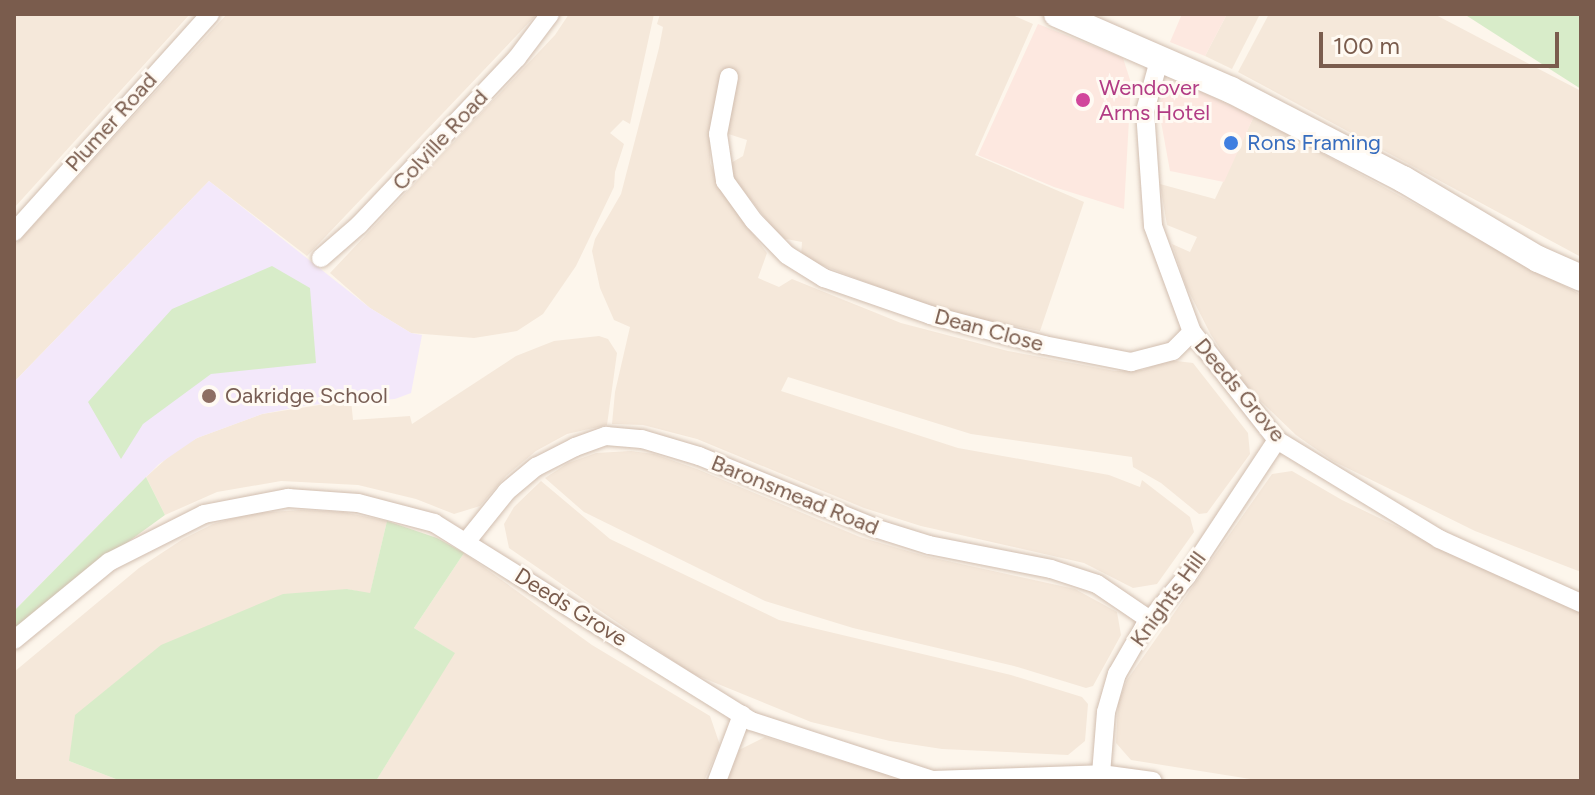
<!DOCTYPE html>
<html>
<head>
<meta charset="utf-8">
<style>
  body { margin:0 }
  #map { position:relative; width:1595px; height:795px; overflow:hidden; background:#fdf6ec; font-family:Figtree,sans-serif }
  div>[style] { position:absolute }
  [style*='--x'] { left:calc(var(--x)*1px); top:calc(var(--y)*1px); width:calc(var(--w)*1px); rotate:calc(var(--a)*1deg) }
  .residential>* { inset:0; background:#f5e8da }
  .commercial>* { inset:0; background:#fde8e0 }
  .education>* { inset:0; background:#f3e8fa }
  .green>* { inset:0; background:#d8ecc9 }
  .roads { filter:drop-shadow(0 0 2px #d1beb0) drop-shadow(0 0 2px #d1beb0) }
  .street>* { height:18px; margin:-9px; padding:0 9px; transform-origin:9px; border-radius:9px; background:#fff }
  .secondary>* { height:26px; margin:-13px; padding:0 13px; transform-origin:13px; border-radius:13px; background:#fff }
  .dots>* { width:22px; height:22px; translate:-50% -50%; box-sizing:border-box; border:4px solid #fffaf3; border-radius:50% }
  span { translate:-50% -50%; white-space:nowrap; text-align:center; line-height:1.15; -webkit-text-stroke:6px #fffaf3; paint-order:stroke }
  .hotel-label { font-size:22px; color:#b23c85 }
  .left { translate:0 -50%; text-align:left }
  .street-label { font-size:22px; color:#7a5c4d }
  .shop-label { font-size:22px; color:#366cbe }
  .education-label { font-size:22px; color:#785e54 }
  .frame { position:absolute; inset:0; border:16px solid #7a5c4d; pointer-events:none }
  .scale { position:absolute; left:1319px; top:32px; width:240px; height:36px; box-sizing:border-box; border:4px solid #7a5c4d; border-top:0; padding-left:10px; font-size:24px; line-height:28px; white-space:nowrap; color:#7a5c4d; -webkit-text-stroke:6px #fffaf3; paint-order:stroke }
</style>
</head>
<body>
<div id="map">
  <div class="residential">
    <div style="clip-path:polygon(14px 14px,190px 14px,14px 208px)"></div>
    <div style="clip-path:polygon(227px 14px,537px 14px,307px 256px,209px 181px,14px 382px,14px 246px)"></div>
    <div style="clip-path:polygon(569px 14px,654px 14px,630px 124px,623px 120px,610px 133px,624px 144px,615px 172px,614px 187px,576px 266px,543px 314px,517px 331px,474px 338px,411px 333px,370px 308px,330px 273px,555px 35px)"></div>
    <div style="clip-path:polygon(660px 14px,1010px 14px,1033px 24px,975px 155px,1084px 202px,1040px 331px,969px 317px,904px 297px,801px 257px,802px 242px,781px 238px,729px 172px,731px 163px,743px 156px,747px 140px,710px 128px,710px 163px,724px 194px,767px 253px,758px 278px,779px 287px,792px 279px,901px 323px,1008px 351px,1115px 371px,1143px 370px,1168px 360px,1193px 363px,1248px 433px,1250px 454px,1207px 513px,1199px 514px,1161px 483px,1133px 467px,1132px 457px,971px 434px,788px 377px,781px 391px,958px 448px,1109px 475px,1140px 487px,1142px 480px,1190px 517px,1194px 532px,1157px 584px,1133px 588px,1084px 563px,921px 526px,864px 508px,697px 439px,643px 425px,612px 424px,615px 392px,630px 327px,614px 320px,600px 288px,592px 251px,595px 239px,621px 194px,659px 48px,663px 27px,657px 24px)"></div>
    <div style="clip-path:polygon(1227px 14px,1260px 14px,1232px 69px,1205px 56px)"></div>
    <div style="clip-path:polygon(1269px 14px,1434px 14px,1581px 91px,1581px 257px,1238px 72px)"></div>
    <div style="clip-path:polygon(1254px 116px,1581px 295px,1581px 572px,1475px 531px,1333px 461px,1296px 435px,1244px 385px,1211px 335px,1186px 286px,1172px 244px,1190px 252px,1197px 237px,1167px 225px,1160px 184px,1215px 199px)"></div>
    <div style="clip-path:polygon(599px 336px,608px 339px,617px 353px,607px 425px,567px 434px,536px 451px,506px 476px,480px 506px,454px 514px,416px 499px,358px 485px,281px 481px,217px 492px,165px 515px,146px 477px,176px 450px,197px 438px,262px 414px,351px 400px,353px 420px,410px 416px,412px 424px,516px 356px,554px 341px)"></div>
    <div style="clip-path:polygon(631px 451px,654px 454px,697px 469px,860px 537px,925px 556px,1075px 589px,1117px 612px,1121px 635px,1093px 686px,1086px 688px,1014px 666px,853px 628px,765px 601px,584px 512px,545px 478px,568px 463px,596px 453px)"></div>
    <div style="clip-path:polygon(1292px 471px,1342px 500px,1431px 543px,1581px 601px,1581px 781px,1263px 781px,1131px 760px,1116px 743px,1118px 703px,1127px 680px,1272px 474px)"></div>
    <div style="clip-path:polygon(541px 481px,610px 539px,779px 620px,1011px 675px,1082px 697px,1088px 704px,1085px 741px,1068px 755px,942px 749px,890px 741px,811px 722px,691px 673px,509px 548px,504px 524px,514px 507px)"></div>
    <div style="clip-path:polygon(301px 510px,343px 512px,387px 521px,370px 594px,347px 589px,69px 761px,121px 781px,14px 781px,14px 672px,139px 568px,183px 539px,213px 524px,253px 513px)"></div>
    <div style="clip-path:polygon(464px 553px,592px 645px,710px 716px,720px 745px,704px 781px,376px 781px,454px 653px,414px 628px)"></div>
    <div style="clip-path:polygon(765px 737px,839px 760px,903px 773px,994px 781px,727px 781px,739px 750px)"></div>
  </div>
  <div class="commercial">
    <div style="clip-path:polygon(1182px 14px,1227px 14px,1205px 56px,1170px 42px)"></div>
    <div style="clip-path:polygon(1038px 24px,1123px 58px,1131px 83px,1124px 209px,1054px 187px,978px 155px)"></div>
    <div style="clip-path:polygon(1168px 88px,1200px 91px,1254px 116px,1224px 182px,1170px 171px,1158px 105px)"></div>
  </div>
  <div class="education">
    <div style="clip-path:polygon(209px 181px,370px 308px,411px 333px,422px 335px,411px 393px,395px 399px,309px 405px,262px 414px,197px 438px,159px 464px,14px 611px,14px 382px)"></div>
  </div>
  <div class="green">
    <div style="clip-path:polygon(1464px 14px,1581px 14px,1581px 89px)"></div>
    <div style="clip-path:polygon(272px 266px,310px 288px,316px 363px,211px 374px,143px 424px,121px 459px,88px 402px,172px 309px)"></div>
    <div style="clip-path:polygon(146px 477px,165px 515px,92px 568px,14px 634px,14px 611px)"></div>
    <div style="clip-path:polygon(387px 521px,437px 538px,464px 553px,414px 628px,455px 653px,376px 781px,121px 781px,69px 761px,75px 715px,161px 645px,283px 594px,347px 589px,370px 593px)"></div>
  </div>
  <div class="roads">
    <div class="street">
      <div style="--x:1160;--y:57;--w:56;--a:105.5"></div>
      <div style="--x:1145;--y:111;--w:115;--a:86"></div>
      <div style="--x:1153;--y:226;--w:113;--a:69.8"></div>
      <div style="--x:1192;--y:332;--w:137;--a:51.8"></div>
      <div style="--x:1277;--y:440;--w:190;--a:31.4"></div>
      <div style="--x:1439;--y:539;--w:156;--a:24.3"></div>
      <div style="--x:729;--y:77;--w:58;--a:100.9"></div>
      <div style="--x:718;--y:134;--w:48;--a:81.5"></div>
      <div style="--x:725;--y:181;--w:49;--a:54.1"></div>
      <div style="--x:754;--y:221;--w:47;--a:45.9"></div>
      <div style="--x:787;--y:255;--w:44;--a:31.9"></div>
      <div style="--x:824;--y:278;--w:112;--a:19.2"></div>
      <div style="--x:930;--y:315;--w:118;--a:14.7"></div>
      <div style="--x:1044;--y:345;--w:89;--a:11.1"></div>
      <div style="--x:1131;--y:362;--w:43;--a:-14.7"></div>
      <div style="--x:1173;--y:351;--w:27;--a:-45"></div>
      <div style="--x:14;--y:232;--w:293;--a:-48"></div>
      <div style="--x:321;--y:258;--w:50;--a:-41"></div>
      <div style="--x:359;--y:225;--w:230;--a:-46.6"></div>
      <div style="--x:517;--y:58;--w:55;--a:-53.1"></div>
      <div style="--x:466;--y:542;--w:65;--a:-51.2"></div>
      <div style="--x:507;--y:491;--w:38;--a:-40"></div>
      <div style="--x:536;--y:467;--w:44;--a:-27.1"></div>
      <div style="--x:575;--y:447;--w:33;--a:-20"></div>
      <div style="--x:606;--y:436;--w:36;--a:5"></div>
      <div style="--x:642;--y:439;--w:59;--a:16.6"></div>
      <div style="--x:699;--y:456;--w:193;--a:22.2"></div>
      <div style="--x:878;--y:529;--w:53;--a:17.4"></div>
      <div style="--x:929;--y:545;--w:124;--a:11.1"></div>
      <div style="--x:1051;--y:569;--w:48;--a:18.1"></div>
      <div style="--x:1097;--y:584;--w:64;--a:34.2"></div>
      <div style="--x:14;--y:640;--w:123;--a:-39.4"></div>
      <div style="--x:109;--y:562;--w:106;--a:-26.8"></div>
      <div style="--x:204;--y:514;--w:86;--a:-10.8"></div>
      <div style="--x:288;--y:498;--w:70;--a:4.1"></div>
      <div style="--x:358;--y:503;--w:79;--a:14.7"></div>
      <div style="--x:434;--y:523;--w:374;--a:32"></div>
      <div style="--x:751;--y:721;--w:191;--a:18"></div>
      <div style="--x:933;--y:780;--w:168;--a:-2"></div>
      <div style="--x:1101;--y:774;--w:52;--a:7.7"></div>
      <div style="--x:1101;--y:774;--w:62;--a:-85.4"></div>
      <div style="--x:1106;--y:712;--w:40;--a:-74"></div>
      <div style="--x:1117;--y:674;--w:54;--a:-60.1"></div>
      <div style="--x:1144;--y:627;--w:67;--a:-49.9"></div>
      <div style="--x:1187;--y:576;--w:163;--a:-56.5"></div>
      <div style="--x:717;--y:781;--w:71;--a:-69.3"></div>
    </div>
    <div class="secondary">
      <div style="--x:1057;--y:14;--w:190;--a:23.6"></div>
      <div style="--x:1231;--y:90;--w:194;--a:27.4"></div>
      <div style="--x:1403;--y:179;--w:157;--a:30.7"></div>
      <div style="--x:1538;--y:259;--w:47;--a:23.8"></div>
    </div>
  </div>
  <div class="dots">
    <div style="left:1083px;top:100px;background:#d1479c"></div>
    <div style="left:1231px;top:143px;background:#3f7fe0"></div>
    <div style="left:209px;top:396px;background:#8d6e63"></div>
  </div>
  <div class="hotel-label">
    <span class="left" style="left:1099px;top:100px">Wendover<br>Arms Hotel</span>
  </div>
  <div class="street-label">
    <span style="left:111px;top:122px;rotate:-48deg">Plumer Road</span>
    <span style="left:440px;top:140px;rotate:-47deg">Colville Road</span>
    <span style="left:989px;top:330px;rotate:15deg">Dean Close</span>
    <span style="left:1240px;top:390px;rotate:50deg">Deeds Grove</span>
    <span style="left:795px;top:495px;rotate:22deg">Baronsmead Road</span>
    <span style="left:1168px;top:599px;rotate:-54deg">Knights Hill</span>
    <span style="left:571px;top:607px;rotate:32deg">Deeds Grove</span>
  </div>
  <div class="shop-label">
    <span class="left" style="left:1247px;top:143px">Rons Framing</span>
  </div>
  <div class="education-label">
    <span class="left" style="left:225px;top:396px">Oakridge School</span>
  </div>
  <div class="frame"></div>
  <div class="scale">100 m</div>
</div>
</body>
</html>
